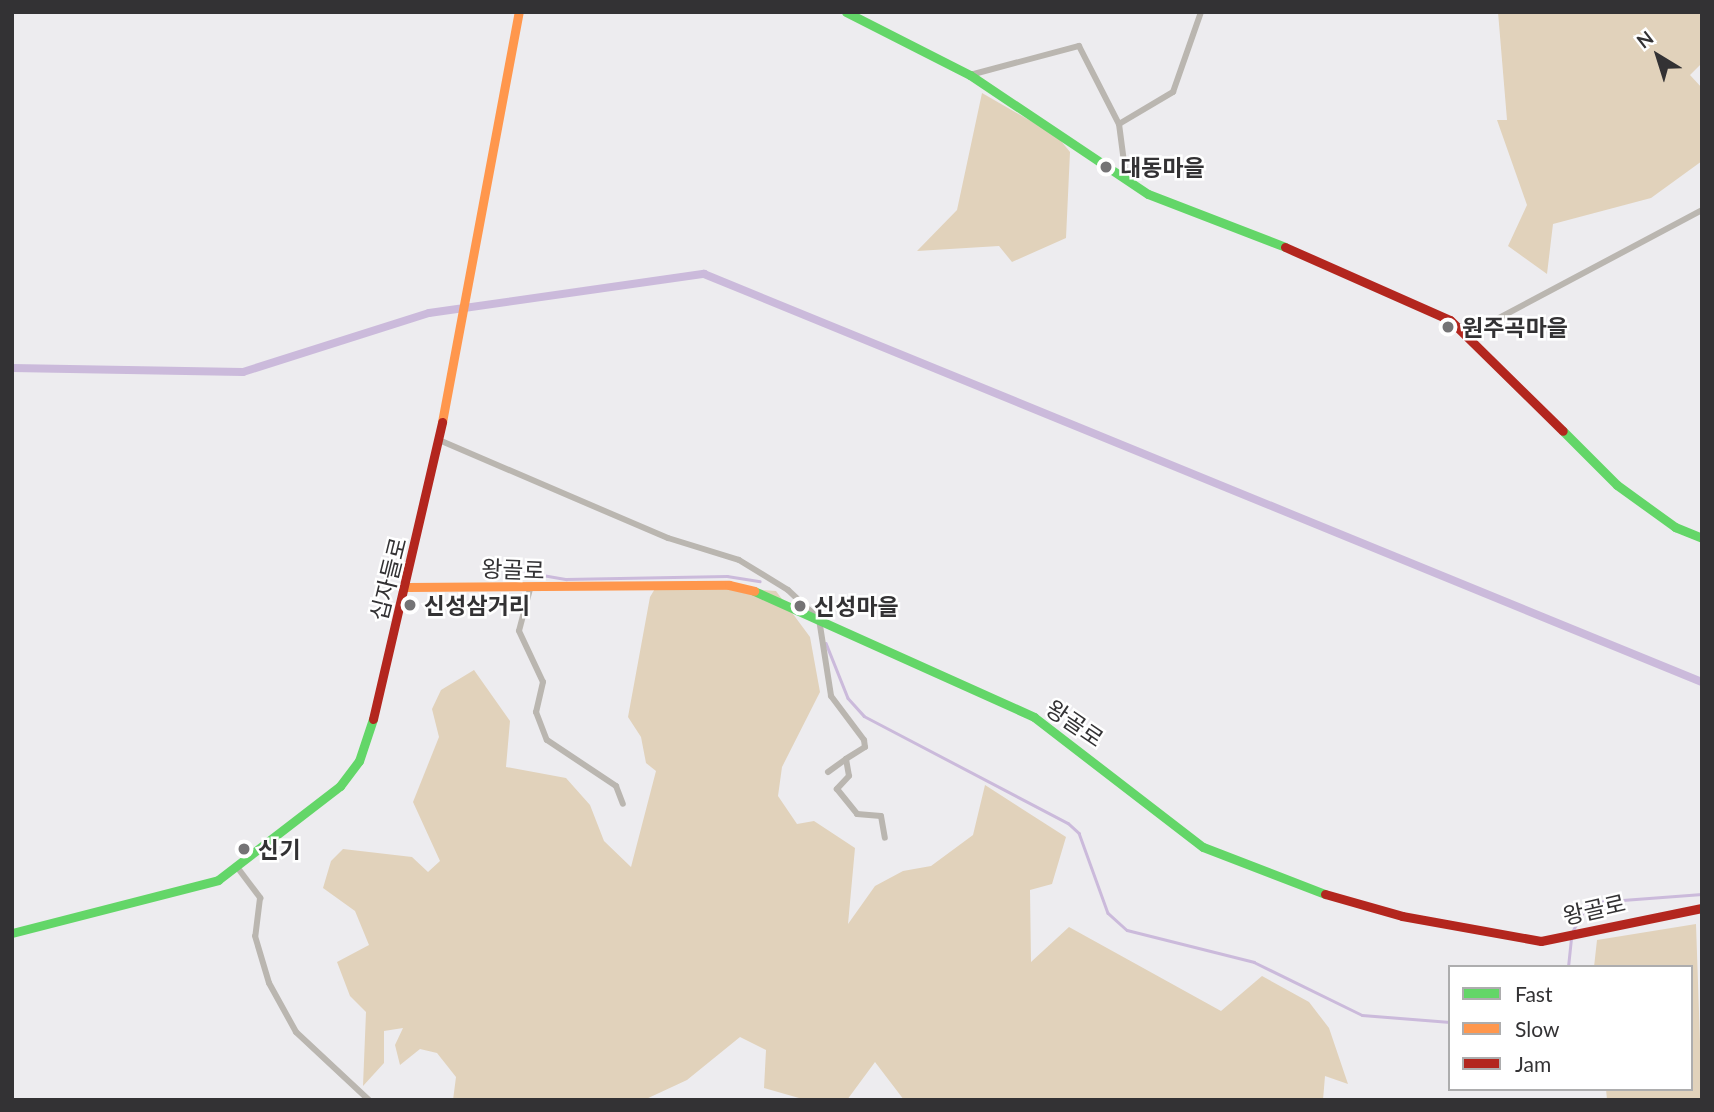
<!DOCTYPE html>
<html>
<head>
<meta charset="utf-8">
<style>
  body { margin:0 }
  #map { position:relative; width:1714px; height:1112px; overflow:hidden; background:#edecef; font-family:Lato,"Noto Sans KR",sans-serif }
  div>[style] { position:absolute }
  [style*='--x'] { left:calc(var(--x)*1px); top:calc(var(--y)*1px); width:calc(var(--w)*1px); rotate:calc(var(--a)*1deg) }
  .green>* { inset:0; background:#e1d2bb }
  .stream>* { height:2.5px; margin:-1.25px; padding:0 1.25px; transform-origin:1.25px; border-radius:1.25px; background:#cbbadb }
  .canal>* { height:8px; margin:-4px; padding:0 4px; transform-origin:4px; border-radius:4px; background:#cbbadb }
  .street>* { height:6px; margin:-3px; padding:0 3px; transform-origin:3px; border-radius:3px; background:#bab6b0 }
  .fast>* { height:9px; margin:-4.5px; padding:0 4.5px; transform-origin:4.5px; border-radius:4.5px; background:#63d668 }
  .slow>* { height:9px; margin:-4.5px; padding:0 4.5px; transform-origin:4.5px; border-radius:4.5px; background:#ff974d }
  .jam>* { height:9px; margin:-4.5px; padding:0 4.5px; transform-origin:4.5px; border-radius:4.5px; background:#b3261e }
  .dots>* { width:19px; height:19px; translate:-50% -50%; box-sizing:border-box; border:4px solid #fff; border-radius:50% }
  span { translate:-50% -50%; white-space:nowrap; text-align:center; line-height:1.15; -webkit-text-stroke:5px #fff; paint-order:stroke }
  .poi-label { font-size:23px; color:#333234; font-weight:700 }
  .left { translate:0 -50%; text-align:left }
  .street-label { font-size:23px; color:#333234 }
  .frame { position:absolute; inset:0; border:14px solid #333234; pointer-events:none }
  .legend { position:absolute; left:1448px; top:965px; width:245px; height:126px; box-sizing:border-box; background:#fff; border:2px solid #adadae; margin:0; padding:9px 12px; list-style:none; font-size:21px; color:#333234 }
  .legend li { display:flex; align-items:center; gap:14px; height:35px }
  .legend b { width:35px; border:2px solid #adadae }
  .north { position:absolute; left:1623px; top:21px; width:70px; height:70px; -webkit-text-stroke:5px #fff; paint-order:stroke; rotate:322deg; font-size:19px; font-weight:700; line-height:28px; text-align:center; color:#333234 }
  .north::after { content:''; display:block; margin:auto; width:24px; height:32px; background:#333234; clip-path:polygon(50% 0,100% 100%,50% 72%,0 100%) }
</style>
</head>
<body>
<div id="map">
  <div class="green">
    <div style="clip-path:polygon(1498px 12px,1702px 12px,1702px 63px,1690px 75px,1702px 88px,1702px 161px,1651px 198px,1553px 224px,1547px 274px,1508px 246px,1527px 205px,1497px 120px,1507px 120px)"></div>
    <div style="clip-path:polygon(982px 93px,1057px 136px,1070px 152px,1066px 238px,1012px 262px,999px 246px,917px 251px,957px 210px)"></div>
    <div style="clip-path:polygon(659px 582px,776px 591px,810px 637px,820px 692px,782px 767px,778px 796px,797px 824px,814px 821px,855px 848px,848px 924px,875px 886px,903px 871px,931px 866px,973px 835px,985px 785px,1066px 837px,1052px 884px,1030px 890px,1031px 962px,1069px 927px,1221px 1011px,1262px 976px,1309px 1002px,1329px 1028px,1348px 1084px,1325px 1076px,1323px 1100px,904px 1100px,875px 1062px,847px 1100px,806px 1100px,764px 1088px,766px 1050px,740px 1037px,687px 1080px,644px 1100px,453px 1100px,456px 1077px,437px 1053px,420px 1049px,400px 1065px,395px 1045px,403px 1028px,384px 1031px,384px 1063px,363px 1086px,366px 1012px,350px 996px,337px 962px,369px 945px,355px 911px,323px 888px,331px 861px,343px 849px,412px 857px,428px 872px,440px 861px,413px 802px,439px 737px,432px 709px,441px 690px,474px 670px,510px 721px,506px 767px,566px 778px,590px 805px,604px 841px,631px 867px,656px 771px,646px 763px,641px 737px,628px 717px,650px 597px)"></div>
    <div style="clip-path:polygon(1696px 924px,1702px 1100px,1607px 1100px,1606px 1089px,1691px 1089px,1691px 967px,1594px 967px,1597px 940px)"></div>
  </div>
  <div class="stream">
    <div style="--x:525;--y:572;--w:42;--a:9.7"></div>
    <div style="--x:566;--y:579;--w:161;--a:-1.1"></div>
    <div style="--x:727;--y:576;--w:33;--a:9"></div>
    <div style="--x:826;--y:643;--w:59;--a:68.2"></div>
    <div style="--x:848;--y:698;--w:24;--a:48"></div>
    <div style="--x:864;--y:716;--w:230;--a:27.7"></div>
    <div style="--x:1068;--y:823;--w:15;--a:42"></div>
    <div style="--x:1079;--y:833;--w:85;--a:70.1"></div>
    <div style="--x:1108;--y:913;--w:25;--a:42"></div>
    <div style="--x:1127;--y:930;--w:131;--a:14.1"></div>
    <div style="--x:1254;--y:962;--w:120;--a:26.1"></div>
    <div style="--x:1362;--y:1015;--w:88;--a:4.5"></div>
    <div style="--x:1572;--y:932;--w:29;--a:-61"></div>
    <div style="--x:1586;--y:907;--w:11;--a:-27"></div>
    <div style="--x:1596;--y:902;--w:106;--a:-4.3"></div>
    <div style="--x:1568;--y:967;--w:28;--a:-84"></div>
  </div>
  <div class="canal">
    <div style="--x:12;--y:368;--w:231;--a:1"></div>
    <div style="--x:243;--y:372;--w:195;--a:-17.6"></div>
    <div style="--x:429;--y:313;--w:278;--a:-8.1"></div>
    <div style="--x:704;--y:274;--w:1078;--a:22.24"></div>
  </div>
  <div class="street">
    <div style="--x:970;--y:75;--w:113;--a:-14.9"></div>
    <div style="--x:1079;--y:46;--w:88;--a:62.9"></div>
    <div style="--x:1119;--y:124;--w:53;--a:82.5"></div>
    <div style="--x:1119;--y:124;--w:63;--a:-30.7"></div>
    <div style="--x:1173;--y:92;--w:85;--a:-70.7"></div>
    <div style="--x:1467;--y:335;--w:266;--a:-28"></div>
    <div style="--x:439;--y:440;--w:249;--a:23.2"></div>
    <div style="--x:668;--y:538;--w:74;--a:17.2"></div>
    <div style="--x:739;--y:560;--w:57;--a:31.5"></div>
    <div style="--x:788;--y:590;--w:42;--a:43.1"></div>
    <div style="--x:819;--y:619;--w:78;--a:81.1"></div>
    <div style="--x:831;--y:696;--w:55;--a:53.1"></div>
    <div style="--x:864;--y:740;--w:7;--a:82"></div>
    <div style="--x:865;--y:747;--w:22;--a:148"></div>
    <div style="--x:846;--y:759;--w:17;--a:80"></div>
    <div style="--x:849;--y:776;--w:18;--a:133"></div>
    <div style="--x:837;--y:789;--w:32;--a:51"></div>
    <div style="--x:857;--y:814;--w:24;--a:5"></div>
    <div style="--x:881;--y:816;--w:22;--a:80"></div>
    <div style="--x:530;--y:589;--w:43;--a:104.7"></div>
    <div style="--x:519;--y:631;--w:56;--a:64.8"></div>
    <div style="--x:543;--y:682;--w:31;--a:103"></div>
    <div style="--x:536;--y:712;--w:30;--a:69"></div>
    <div style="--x:547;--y:740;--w:83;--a:33.7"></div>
    <div style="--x:616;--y:786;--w:19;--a:69"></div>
    <div style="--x:828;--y:772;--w:22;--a:-36"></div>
    <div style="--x:237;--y:867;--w:39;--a:53"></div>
    <div style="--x:260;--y:898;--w:38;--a:97"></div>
    <div style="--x:255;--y:936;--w:49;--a:73.4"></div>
    <div style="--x:269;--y:983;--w:56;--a:61.1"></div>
    <div style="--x:296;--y:1032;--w:100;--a:43"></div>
  </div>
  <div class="fast">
    <div style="--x:846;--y:12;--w:139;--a:26.9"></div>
    <div style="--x:970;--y:75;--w:214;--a:33.8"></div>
    <div style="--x:1148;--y:194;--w:147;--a:21.1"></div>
    <div style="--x:1563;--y:431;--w:76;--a:45"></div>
    <div style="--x:1617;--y:485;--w:72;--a:35.9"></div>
    <div style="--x:1675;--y:527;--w:29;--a:22"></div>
    <div style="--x:754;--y:591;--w:307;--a:24.2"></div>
    <div style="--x:1034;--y:717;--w:213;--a:37.6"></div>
    <div style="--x:1203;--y:847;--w:131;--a:21.1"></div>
    <div style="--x:12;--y:933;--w:213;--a:-14.4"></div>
    <div style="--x:218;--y:880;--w:154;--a:-37.6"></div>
    <div style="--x:340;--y:786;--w:31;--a:-53"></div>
    <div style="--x:359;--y:761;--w:44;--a:-71.6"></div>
  </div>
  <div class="slow">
    <div style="--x:442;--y:422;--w:417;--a:-79.4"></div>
    <div style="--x:408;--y:587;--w:321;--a:-0.4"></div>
    <div style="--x:729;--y:585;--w:26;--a:13"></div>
  </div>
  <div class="jam">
    <div style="--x:1285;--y:247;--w:180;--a:23.9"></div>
    <div style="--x:1450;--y:320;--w:158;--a:44.5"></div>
    <div style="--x:373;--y:719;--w:305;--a:-76.9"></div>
    <div style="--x:1325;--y:894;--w:80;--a:15.9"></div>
    <div style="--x:1402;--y:916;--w:141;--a:10.2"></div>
    <div style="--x:1541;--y:941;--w:164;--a:-11.6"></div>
  </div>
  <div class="dots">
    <div style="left:1106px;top:167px;background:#747375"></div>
    <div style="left:1448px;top:327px;background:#747375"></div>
    <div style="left:410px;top:605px;background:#747375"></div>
    <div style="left:800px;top:606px;background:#747375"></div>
    <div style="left:244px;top:849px;background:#747375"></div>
  </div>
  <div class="poi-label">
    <span class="left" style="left:1120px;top:167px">대동마을</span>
    <span class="left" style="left:1462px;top:327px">원주곡마을</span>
    <span class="left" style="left:424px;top:605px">신성삼거리</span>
    <span class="left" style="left:814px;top:606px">신성마을</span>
    <span class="left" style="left:258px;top:849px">신기</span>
  </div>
  <div class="street-label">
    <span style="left:513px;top:569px;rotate:2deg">왕골로</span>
    <span style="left:388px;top:579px;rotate:-76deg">십자들로</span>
    <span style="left:1075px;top:723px;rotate:34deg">왕골로</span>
    <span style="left:1594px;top:909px;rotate:-13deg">왕골로</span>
  </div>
  <div class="frame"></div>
  <ul class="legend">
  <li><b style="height:9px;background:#63d668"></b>Fast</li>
  <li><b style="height:9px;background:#ff974d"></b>Slow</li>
  <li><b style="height:9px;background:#b3261e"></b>Jam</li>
  </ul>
  <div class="north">N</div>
</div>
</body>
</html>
